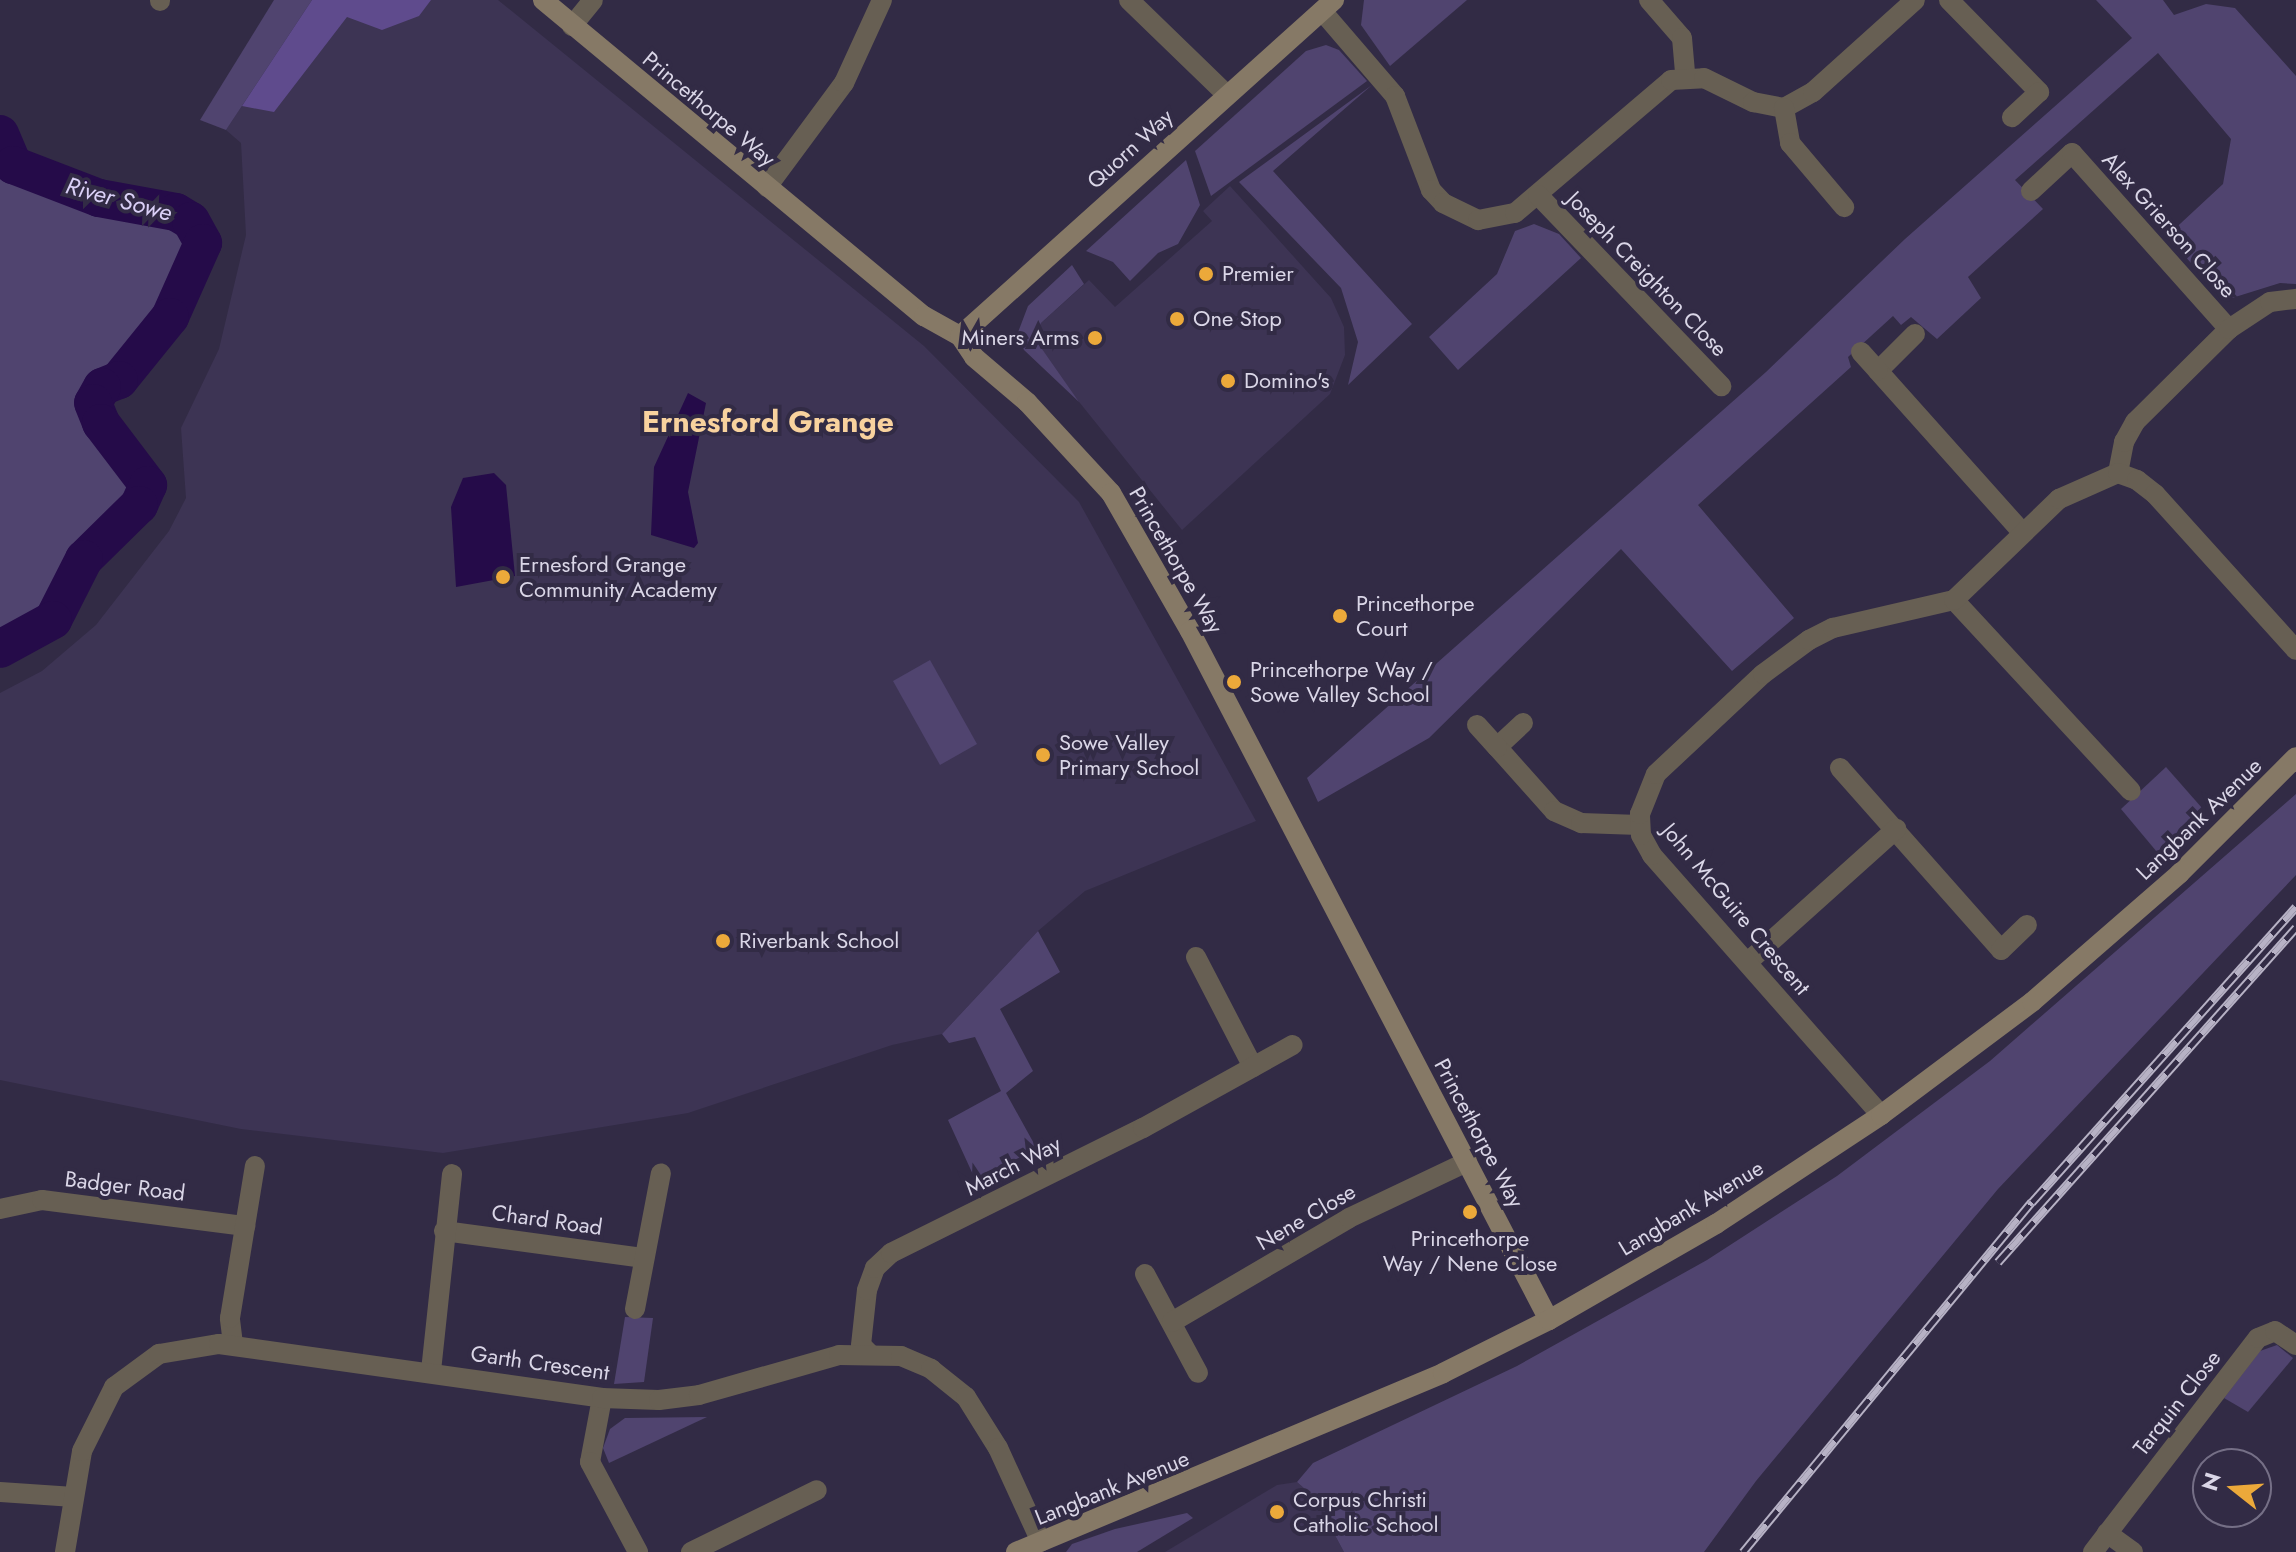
<!DOCTYPE html>
<html>
<head>
<meta charset="utf-8">
<style>
  body { margin:0 }
  #map { position:relative; width:2296px; height:1552px; overflow:hidden; background:#322b45; font-family:Jost,sans-serif }
  div>[style] { position:absolute }
  [style*='--x'] { left:calc(var(--x)*1px); top:calc(var(--y)*1px); width:calc(var(--w)*1px); rotate:calc(var(--a)*1deg) }
  .built>* { inset:0; background:#3d3454 }
  .green>* { inset:0; background:#50446f }
  .forest>* { inset:0; background:#5f4b8d }
  .water>* { inset:0; background:#250b49 }
  .river>* { height:38px; margin:-19px; padding:0 19px; transform-origin:19px; border-radius:19px; background:#250b49 }
  .street>* { height:20px; margin:-10px; padding:0 10px; transform-origin:10px; border-radius:10px; background:#675f53 }
  .secondary>* { height:20px; margin:-10px; padding:0 10px; transform-origin:10px; border-radius:10px; background:#867966 }
  .rail>* { height:9px; margin-top:-4.5px; transform-origin:0; background:repeating-linear-gradient(90deg,#322b45 0 18px,#b7b2c5 0 36px); box-sizing:border-box; border-block:2px solid #b7b2c5 }
  .dots>* { width:22px; height:22px; translate:-50% -50%; box-sizing:border-box; border:4px solid #322b45; border-radius:50% }
  span { translate:-50% -50%; white-space:nowrap; text-align:center; line-height:1.15; -webkit-text-stroke:8px #322b45; paint-order:stroke }
  .street-label { font-size:22px; color:#dad6e7 }
  .poi-label { font-size:22px; color:#dad6e7 }
  .left { translate:0 -50%; text-align:left }
  .right { translate:-100% -50%; text-align:right }
  .water-label { font-size:24px; color:#dad0f7; font-style:italic }
  .district-label { font-size:30px; color:#f8d29e; font-weight:700 }
  .north { position:absolute; left:2192px; top:1448px; width:80px; height:80px; box-sizing:border-box; background:#322b45; border:2px solid #756f86; border-radius:50%; rotate:287deg; font-size:22px; font-weight:700; line-height:32px; text-align:center; color:#dad6e7 }
  .north::after { content:''; display:block; margin:auto; width:28px; height:36px; background:#eca93a; clip-path:polygon(50% 0,100% 100%,50% 72%,0 100%) }
</style>
</head>
<body>
<div id="map">
  <div class="built">
    <div style="clip-path:polygon(312px 0,498px 0,924px 346px,1079px 502px,1256px 821px,1085px 891px,1038px 931px,942px 1034px,892px 1045px,688px 1113px,443px 1153px,241px 1129px,0 1080px,0 693px,42px 671px,96px 625px,169px 531px,186px 498px,181px 428px,219px 349px,246px 235px,241px 143px,226px 130px)"></div>
    <div style="clip-path:polygon(1230px 186px,1331px 298px,1344px 327px,1345px 355px,1330px 394px,1182px 530px,1039px 352px,1035px 339px,1041px 323px,1089px 280px,1115px 307px,1212px 221px,1203px 211px)"></div>
    <div style="clip-path:polygon(1297px 1482px,1315px 1498px,1344px 1552px,1165px 1552px,1277px 1485px)"></div>
  </div>
  <div class="green">
    <div style="clip-path:polygon(274px 0,312px 0,226px 130px,200px 120px)"></div>
    <div style="clip-path:polygon(1364px 0,1467px 0,1390px 66px,1361px 25px)"></div>
    <div style="clip-path:polygon(2096px 0,2163px 0,2174px 15px,2206px 4px,2235px 8px,2296px 76px,2296px 284px,2280px 283px,2232px 298px,2215px 290px,2167px 236px,2223px 184px,2231px 139px,2158px 53px,2015px 180px,2043px 209px,1968px 277px,1981px 298px,1937px 339px,1911px 317px,1901px 325px,1893px 316px,1848px 357px,1851px 367px,1698px 505px,1794px 618px,1732px 671px,1621px 549px,1429px 738px,1318px 802px,1307px 778px,1766px 372px,1905px 239px,2132px 38px)"></div>
    <div style="clip-path:polygon(1326px 45px,1339px 50px,1367px 81px,1211px 196px,1195px 151px,1306px 51px)"></div>
    <div style="clip-path:polygon(1372px 85px,1273px 171px,1412px 324px,1348px 385px,1358px 342px,1341px 288px,1239px 182px)"></div>
    <div style="clip-path:polygon(0 134px,13px 166px,99px 198px,176px 212px,191px 221px,203px 243px,170px 317px,119px 380px,102px 387px,94px 403px,101px 423px,148px 485px,139px 505px,86px 557px,53px 620px,0 649px)"></div>
    <div style="clip-path:polygon(1186px 160px,1200px 205px,1178px 244px,1158px 253px,1130px 281px,1113px 262px,1086px 251px)"></div>
    <div style="clip-path:polygon(1534px 224px,1559px 234px,1581px 258px,1458px 370px,1429px 337px,1497px 274px,1515px 231px)"></div>
    <div style="clip-path:polygon(1072px 265px,1084px 284px,1041px 323px,1035px 339px,1079px 402px,1024px 350px,1017px 335px,1028px 306px)"></div>
    <div style="clip-path:polygon(930px 660px,977px 744px,940px 765px,893px 681px)"></div>
    <div style="clip-path:polygon(2166px 767px,2202px 808px,2157px 852px,2121px 809px)"></div>
    <div style="clip-path:polygon(2296px 794px,2296px 875px,1998px 1189px,1756px 1481px,1704px 1552px,1344px 1552px,1315px 1498px,1297px 1482px,1313px 1463px,1517px 1366px,1707px 1260px,1837px 1176px,1990px 1061px)"></div>
    <div style="clip-path:polygon(1038px 931px,1060px 972px,1000px 1009px,1033px 1071px,1006px 1093px,1037px 1149px,975px 1179px,948px 1120px,1001px 1091px,975px 1037px,949px 1043px,942px 1034px)"></div>
    <div style="clip-path:polygon(625px 1317px,653px 1318px,644px 1382px,614px 1384px)"></div>
    <div style="clip-path:polygon(2277px 1345px,2293px 1358px,2248px 1412px,2224px 1398px,2260px 1351px)"></div>
    <div style="clip-path:polygon(707px 1417px,609px 1463px,603px 1448px,610px 1429px,625px 1418px)"></div>
    <div style="clip-path:polygon(1187px 1513px,1193px 1518px,1137px 1552px,1066px 1552px,1072px 1544px,1115px 1529px)"></div>
  </div>
  <div class="forest">
    <div style="clip-path:polygon(312px 0,431px 0,419px 16px,382px 30px,347px 17px,274px 112px,242px 106px)"></div>
  </div>
  <div class="water">
    <div style="clip-path:polygon(688px 393px,706px 403px,688px 492px,698px 543px,694px 548px,651px 535px,654px 467px)"></div>
    <div style="clip-path:polygon(494px 473px,506px 485px,515px 576px,456px 587px,451px 507px,463px 478px)"></div>
  </div>
  <div class="river">
    <div style="--x:0;--y:134;--w:34;--a:67"></div>
    <div style="--x:13;--y:165;--w:92;--a:21"></div>
    <div style="--x:99;--y:198;--w:78;--a:10.3"></div>
    <div style="--x:176;--y:212;--w:17;--a:31"></div>
    <div style="--x:191;--y:221;--w:25;--a:61"></div>
    <div style="--x:203;--y:243;--w:81;--a:114"></div>
    <div style="--x:170;--y:317;--w:81;--a:129"></div>
    <div style="--x:119;--y:380;--w:18;--a:158"></div>
    <div style="--x:102;--y:387;--w:18;--a:119"></div>
    <div style="--x:93;--y:403;--w:22;--a:68"></div>
    <div style="--x:101;--y:423;--w:78;--a:52.8"></div>
    <div style="--x:148;--y:485;--w:22;--a:114"></div>
    <div style="--x:139;--y:505;--w:77;--a:135.5"></div>
    <div style="--x:84;--y:559;--w:68;--a:116.9"></div>
    <div style="--x:53;--y:620;--w:60;--a:151.3"></div>
  </div>
  <div class="street">
    <div style="--x:160;--y:0;--w:1;--a:90"></div>
    <div style="--x:1129;--y:0;--w:136;--a:44.1"></div>
    <div style="--x:1649;--y:0;--w:50;--a:49"></div>
    <div style="--x:1682;--y:38;--w:37;--a:85"></div>
    <div style="--x:1949;--y:0;--w:129;--a:45.6"></div>
    <div style="--x:2039;--y:92;--w:37;--a:137"></div>
    <div style="--x:1322;--y:11;--w:112;--a:49.3"></div>
    <div style="--x:1395;--y:96;--w:101;--a:69"></div>
    <div style="--x:1431;--y:190;--w:18;--a:47"></div>
    <div style="--x:1443;--y:203;--w:39;--a:26"></div>
    <div style="--x:1478;--y:220;--w:38;--a:-11"></div>
    <div style="--x:1515;--y:213;--w:205;--a:-40.4"></div>
    <div style="--x:1671;--y:80;--w:33;--a:-3"></div>
    <div style="--x:1704;--y:78;--w:55;--a:26.1"></div>
    <div style="--x:1753;--y:102;--w:32;--a:11"></div>
    <div style="--x:1784;--y:108;--w:33;--a:-29"></div>
    <div style="--x:1813;--y:92;--w:137;--a:-42"></div>
    <div style="--x:572;--y:26;--w:33;--a:-51"></div>
    <div style="--x:1784;--y:108;--w:36;--a:80"></div>
    <div style="--x:1790;--y:143;--w:84;--a:49.8"></div>
    <div style="--x:767;--y:187;--w:129;--a:-53.5"></div>
    <div style="--x:844;--y:83;--w:91;--a:-65.4"></div>
    <div style="--x:2031;--y:191;--w:56;--a:-42.8"></div>
    <div style="--x:2072;--y:153;--w:236;--a:48.3"></div>
    <div style="--x:1538;--y:195;--w:265;--a:46.2"></div>
    <div style="--x:1915;--y:334;--w:52;--a:135"></div>
    <div style="--x:1878;--y:371;--w:215;--a:48.2"></div>
    <div style="--x:1861;--y:352;--w:25;--a:48"></div>
    <div style="--x:2118;--y:473;--w:32;--a:-79"></div>
    <div style="--x:2124;--y:442;--w:23;--a:-61"></div>
    <div style="--x:2135;--y:422;--w:132;--a:-44.7"></div>
    <div style="--x:2229;--y:329;--w:49;--a:-33.4"></div>
    <div style="--x:2270;--y:302;--w:26;--a:-7"></div>
    <div style="--x:1954;--y:600;--w:260;--a:47.2"></div>
    <div style="--x:1523;--y:723;--w:35;--a:137"></div>
    <div style="--x:1497;--y:747;--w:86;--a:48.3"></div>
    <div style="--x:1554;--y:811;--w:30;--a:24"></div>
    <div style="--x:1581;--y:823;--w:58;--a:2"></div>
    <div style="--x:1477;--y:725;--w:30;--a:48"></div>
    <div style="--x:1840;--y:768;--w:243;--a:48.5"></div>
    <div style="--x:2001;--y:950;--w:36;--a:-44"></div>
    <div style="--x:1196;--y:957;--w:124;--a:62.6"></div>
    <div style="--x:1749;--y:961;--w:198;--a:-41.9"></div>
    <div style="--x:1881;--y:1115;--w:346;--a:-131.4"></div>
    <div style="--x:1652;--y:855;--w:23;--a:-119"></div>
    <div style="--x:1641;--y:835;--w:21;--a:-93"></div>
    <div style="--x:1640;--y:814;--w:43;--a:-68.2"></div>
    <div style="--x:1656;--y:774;--w:146;--a:-43.1"></div>
    <div style="--x:1763;--y:674;--w:57;--a:-36.5"></div>
    <div style="--x:1809;--y:640;--w:27;--a:-27"></div>
    <div style="--x:1833;--y:628;--w:124;--a:-13"></div>
    <div style="--x:1954;--y:600;--w:146;--a:-43.9"></div>
    <div style="--x:2059;--y:499;--w:64;--a:-23.8"></div>
    <div style="--x:2118;--y:473;--w:20;--a:20"></div>
    <div style="--x:2137;--y:480;--w:23;--a:38"></div>
    <div style="--x:2155;--y:494;--w:210;--a:47.9"></div>
    <div style="--x:0;--y:1209;--w:43;--a:-12.1"></div>
    <div style="--x:42;--y:1200;--w:205;--a:7.3"></div>
    <div style="--x:444;--y:1231;--w:202;--a:7.7"></div>
    <div style="--x:1145;--y:1274;--w:112;--a:61.8"></div>
    <div style="--x:635;--y:1309;--w:138;--a:-79.2"></div>
    <div style="--x:1172;--y:1322;--w:205;--a:-30.4"></div>
    <div style="--x:1349;--y:1218;--w:131;--a:-25.4"></div>
    <div style="--x:233;--y:1344;--w:26;--a:-97"></div>
    <div style="--x:230;--y:1318;--w:154;--a:-80.7"></div>
    <div style="--x:869;--y:1353;--w:11;--a:-135"></div>
    <div style="--x:861;--y:1345;--w:55;--a:-83.8"></div>
    <div style="--x:867;--y:1290;--w:23;--a:-70"></div>
    <div style="--x:875;--y:1268;--w:22;--a:-43"></div>
    <div style="--x:891;--y:1253;--w:281;--a:-26.4"></div>
    <div style="--x:1143;--y:1128;--w:171;--a:-29"></div>
    <div style="--x:431;--y:1371;--w:198;--a:-83.9"></div>
    <div style="--x:602;--y:1398;--w:65;--a:100.6"></div>
    <div style="--x:590;--y:1462;--w:102;--a:61.9"></div>
    <div style="--x:0;--y:1492;--w:74;--a:3.9"></div>
    <div style="--x:2107;--y:1533;--w:32;--a:36"></div>
    <div style="--x:65;--y:1552;--w:102;--a:-80.4"></div>
    <div style="--x:82;--y:1451;--w:72;--a:-63.4"></div>
    <div style="--x:114;--y:1387;--w:56;--a:-36.3"></div>
    <div style="--x:159;--y:1354;--w:61;--a:-9.5"></div>
    <div style="--x:219;--y:1344;--w:387;--a:8"></div>
    <div style="--x:602;--y:1398;--w:57;--a:2"></div>
    <div style="--x:659;--y:1400;--w:40;--a:-7.1"></div>
    <div style="--x:699;--y:1395;--w:146;--a:-15.9"></div>
    <div style="--x:839;--y:1355;--w:62;--a:0.9"></div>
    <div style="--x:901;--y:1356;--w:33;--a:23"></div>
    <div style="--x:931;--y:1369;--w:45;--a:38.7"></div>
    <div style="--x:966;--y:1397;--w:60;--a:57.9"></div>
    <div style="--x:998;--y:1448;--w:103;--a:65.4"></div>
    <div style="--x:691;--y:1552;--w:140;--a:-26.2"></div>
    <div style="--x:2093;--y:1552;--w:270;--a:-52.4"></div>
    <div style="--x:2258;--y:1338;--w:18;--a:-22"></div>
    <div style="--x:2275;--y:1331;--w:25;--a:34"></div>
  </div>
  <div class="secondary">
    <div style="--x:543;--y:0;--w:495;--a:39.7"></div>
    <div style="--x:924;--y:316;--w:41;--a:29.1"></div>
    <div style="--x:960;--y:336;--w:25;--a:56"></div>
    <div style="--x:974;--y:357;--w:70;--a:40.3"></div>
    <div style="--x:1027;--y:402;--w:124;--a:47.3"></div>
    <div style="--x:1111;--y:493;--w:159;--a:60.2"></div>
    <div style="--x:1190;--y:631;--w:777;--a:62.48"></div>
    <div style="--x:960;--y:336;--w:503;--a:-41.94"></div>
    <div style="--x:1016;--y:1552;--w:463;--a:-22.7"></div>
    <div style="--x:1443;--y:1373;--w:119;--a:-26.6"></div>
    <div style="--x:1549;--y:1320;--w:193;--a:-29.9"></div>
    <div style="--x:1716;--y:1224;--w:198;--a:-33.4"></div>
    <div style="--x:1881;--y:1115;--w:189;--a:-36.8"></div>
    <div style="--x:2032;--y:1002;--w:195;--a:-41"></div>
    <div style="--x:2179;--y:874;--w:165;--a:-45"></div>
  </div>
  <div class="rail">
    <div style="--x:1998;--y:1262;--w:448;--a:-48.3"></div>
    <div style="--x:1743;--y:1552;--w:454;--a:-50.5"></div>
    <div style="--x:2032;--y:1202;--w:396;--a:-48.2"></div>
  </div>
  <div class="dots">
    <div style="left:1206px;top:274px;background:#eca93a"></div>
    <div style="left:1177px;top:319px;background:#eca93a"></div>
    <div style="left:1095px;top:338px;background:#eca93a"></div>
    <div style="left:1228px;top:381px;background:#eca93a"></div>
    <div style="left:503px;top:577px;background:#eca93a"></div>
    <div style="left:1340px;top:616px;background:#eca93a"></div>
    <div style="left:1234px;top:682px;background:#eca93a"></div>
    <div style="left:1043px;top:755px;background:#eca93a"></div>
    <div style="left:723px;top:941px;background:#eca93a"></div>
    <div style="left:1470px;top:1212px;background:#eca93a"></div>
    <div style="left:1277px;top:1512px;background:#eca93a"></div>
  </div>
  <div class="street-label">
    <span style="left:709px;top:109px;rotate:40deg">Princethorpe Way</span>
    <span style="left:1130px;top:149px;rotate:-42deg">Quorn Way</span>
    <span style="left:2169px;top:225px;rotate:48deg">Alex Grierson Close</span>
    <span style="left:1647px;top:274px;rotate:46deg">Joseph Creighton Close</span>
    <span style="left:1176px;top:560px;rotate:60deg">Princethorpe Way</span>
    <span style="left:2199px;top:819px;rotate:-44deg">Langbank Avenue</span>
    <span style="left:1736px;top:909px;rotate:50deg">John McGuire Crescent</span>
    <span style="left:1479px;top:1133px;rotate:62deg">Princethorpe Way</span>
    <span style="left:1013px;top:1166px;rotate:-27deg">March Way</span>
    <span style="left:125px;top:1186px;rotate:7deg">Badger Road</span>
    <span style="left:1691px;top:1208px;rotate:-31deg">Langbank Avenue</span>
    <span style="left:1306px;top:1217px;rotate:-30deg">Nene Close</span>
    <span style="left:547px;top:1220px;rotate:8deg">Chard Road</span>
    <span style="left:540px;top:1363px;rotate:8deg">Garth Crescent</span>
    <span style="left:2177px;top:1403px;rotate:-52deg">Tarquin Close</span>
    <span style="left:1112px;top:1488px;rotate:-22deg">Langbank Avenue</span>
  </div>
  <div class="poi-label">
    <span class="left" style="left:1222px;top:274px">Premier</span>
    <span class="left" style="left:1193px;top:319px">One Stop</span>
    <span class="right" style="left:1079px;top:338px">Miners Arms</span>
    <span class="left" style="left:1244px;top:381px">Domino's</span>
    <span class="left" style="left:519px;top:577px">Ernesford Grange<br>Community Academy</span>
    <span class="left" style="left:1356px;top:616px">Princethorpe<br>Court</span>
    <span class="left" style="left:1250px;top:682px">Princethorpe Way /<br>Sowe Valley School</span>
    <span class="left" style="left:1059px;top:755px">Sowe Valley<br>Primary School</span>
    <span class="left" style="left:739px;top:941px">Riverbank School</span>
    <span style="left:1470px;top:1251px">Princethorpe<br>Way / Nene Close</span>
    <span class="left" style="left:1293px;top:1512px">Corpus Christi<br>Catholic School</span>
  </div>
  <div class="water-label">
    <span style="left:119px;top:199px;rotate:15deg">River Sowe</span>
  </div>
  <div class="district-label">
    <span style="left:768px;top:422px">Ernesford Grange</span>
  </div>
  <div class="north">N</div>
</div>
</body>
</html>
